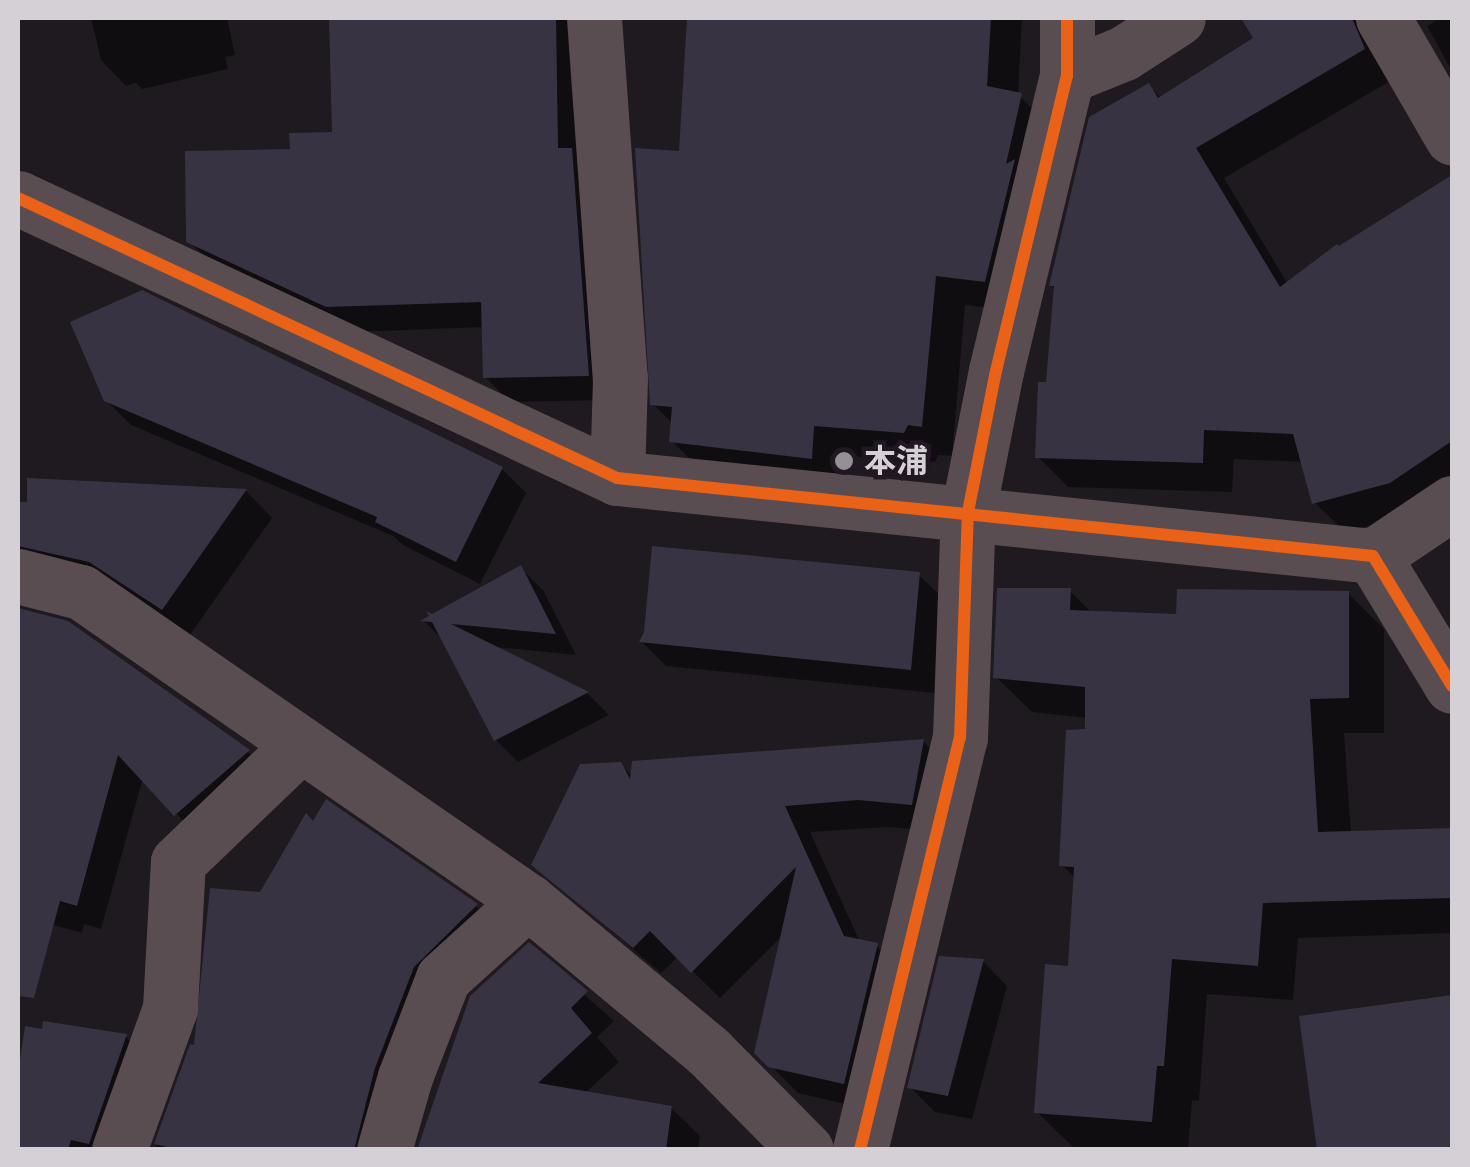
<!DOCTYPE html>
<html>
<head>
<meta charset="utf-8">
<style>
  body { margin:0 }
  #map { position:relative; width:1470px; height:1167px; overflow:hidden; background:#1f1a1f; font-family:"Source Serif 4","Noto Sans JP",serif }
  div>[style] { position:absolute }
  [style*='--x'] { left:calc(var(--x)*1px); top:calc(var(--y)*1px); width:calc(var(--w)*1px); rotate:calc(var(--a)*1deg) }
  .shadow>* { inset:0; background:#0007 }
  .building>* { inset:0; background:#383343 }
  .minor>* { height:55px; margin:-27.5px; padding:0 27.5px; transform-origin:27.5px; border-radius:27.5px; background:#5a4d51 }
  .cycleway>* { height:12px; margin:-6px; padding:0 6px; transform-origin:6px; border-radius:6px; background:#ea6118 }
  .dots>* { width:28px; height:28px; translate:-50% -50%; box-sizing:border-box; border:5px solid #201722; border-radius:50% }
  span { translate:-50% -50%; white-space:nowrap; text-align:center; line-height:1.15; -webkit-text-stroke:9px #201722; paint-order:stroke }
  .poi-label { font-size:32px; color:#d5cfd6; font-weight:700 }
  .left { translate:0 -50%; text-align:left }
  .frame { position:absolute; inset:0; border:20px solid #d5cfd6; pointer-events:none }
</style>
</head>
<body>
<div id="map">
  <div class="shadow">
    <div style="clip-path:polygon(91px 18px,227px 18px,235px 55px,225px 57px,228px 69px,142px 89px,136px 83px,126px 86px,101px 60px)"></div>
    <div style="clip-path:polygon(332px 18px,579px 18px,613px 400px,510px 402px,485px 377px,484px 327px,353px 332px,215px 267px,189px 241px,293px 151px,334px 135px)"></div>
    <div style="clip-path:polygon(689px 18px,1022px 18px,1018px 95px,1051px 126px,1016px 311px,965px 305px,952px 456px,938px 455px,935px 462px,844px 456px,841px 488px,702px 471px,672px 441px,673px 424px,653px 404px,681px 154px)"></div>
    <div style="clip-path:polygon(1271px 18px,1354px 18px,1392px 80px,1224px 178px,1288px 284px,1440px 186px,1452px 199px,1452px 504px,1345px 532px,1314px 502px,1303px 462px,1234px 459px,1232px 492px,1068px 487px,1038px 457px,1056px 290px,1051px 285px,1149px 86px,1161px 98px,1257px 38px,1251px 30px)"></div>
    <div style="clip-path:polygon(1440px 18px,1452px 18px,1452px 71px,1427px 26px)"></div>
    <div style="clip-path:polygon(106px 400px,502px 469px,526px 493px,480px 584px,403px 545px,393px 536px,131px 425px)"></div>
    <div style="clip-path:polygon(30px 481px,246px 491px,272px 518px,190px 635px,18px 588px,18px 504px,30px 505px)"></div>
    <div style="clip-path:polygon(520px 568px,543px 590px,576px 655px,494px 647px,588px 694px,609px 715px,518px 762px,496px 740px,445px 642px,424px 621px)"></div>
    <div style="clip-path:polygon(919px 575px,944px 599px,935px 693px,666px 666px,642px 642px)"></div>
    <div style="clip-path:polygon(1070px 591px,1092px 613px,1179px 616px,1348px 593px,1384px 629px,1384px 733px,1344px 733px,1351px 833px,1452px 830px,1452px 933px,1298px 938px,1293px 1000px,1207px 994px,1199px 1101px,1192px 1100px,1188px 1150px,1073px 1147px,1037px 1112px,1071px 968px,1076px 879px,1062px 865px,1087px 718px,1032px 712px,996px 677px)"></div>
    <div style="clip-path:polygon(43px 617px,67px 623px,248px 752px,272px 776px,200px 839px,143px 778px,101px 929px,84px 924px,82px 933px,18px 915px,18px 707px)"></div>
    <div style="clip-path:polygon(923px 741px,950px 768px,938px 831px,887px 827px,810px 832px,860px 942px,877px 946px,904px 973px,871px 1110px,798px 1093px,757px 1052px,784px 934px,720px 998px,678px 957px,661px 973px,534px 865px,620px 764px,633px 777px)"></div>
    <div style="clip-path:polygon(326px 803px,476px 906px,504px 934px,441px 995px,387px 1150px,155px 1150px,192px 1047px,197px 1048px,261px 895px)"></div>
    <div style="clip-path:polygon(529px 946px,614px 1021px,597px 1037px,619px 1062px,585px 1093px,671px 1108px,700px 1136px,698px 1150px,417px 1150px,472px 998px)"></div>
    <div style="clip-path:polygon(983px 961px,1007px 986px,972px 1119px,935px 1112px,910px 1087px)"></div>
    <div style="clip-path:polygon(1445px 999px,1452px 1007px,1452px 1150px,1320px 1150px)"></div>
    <div style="clip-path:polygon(45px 1024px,126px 1037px,154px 1065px,127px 1150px,18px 1150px,18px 1088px,27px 1029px,44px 1032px)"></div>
  </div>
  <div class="building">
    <div style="clip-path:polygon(329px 18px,556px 18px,558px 148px,572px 148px,589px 376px,483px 378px,481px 302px,326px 307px,186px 242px,185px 151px,290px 149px,289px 133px,332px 132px)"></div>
    <div style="clip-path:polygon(687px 18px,991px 18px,987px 86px,1022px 93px,1006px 164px,1015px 159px,985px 282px,936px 276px,922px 427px,908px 425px,904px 433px,814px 426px,812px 459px,669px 442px,672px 407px,650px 405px,635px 148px,679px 151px)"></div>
    <div style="clip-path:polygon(1241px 18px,1352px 18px,1365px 49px,1196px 148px,1280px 287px,1337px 244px,1339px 246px,1452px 175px,1452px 441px,1390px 483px,1312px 504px,1293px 434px,1204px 430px,1203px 463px,1035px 458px,1038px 382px,1046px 382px,1054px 286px,1049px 286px,1089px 117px,1149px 83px,1158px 98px,1253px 38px)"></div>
    <div style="clip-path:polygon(142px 290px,503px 467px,456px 562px,375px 522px,377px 517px,104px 401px,70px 322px)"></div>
    <div style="clip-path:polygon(27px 478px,247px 489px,162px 610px,89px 562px,18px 546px,18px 502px,27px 502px)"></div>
    <div style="clip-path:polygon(652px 546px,920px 572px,911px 670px,639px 642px,644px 632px)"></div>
    <div style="clip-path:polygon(521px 565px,556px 634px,451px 624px,589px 692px,494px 741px,432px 622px,420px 621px,429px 616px,426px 611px,432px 614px)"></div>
    <div style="clip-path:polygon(997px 588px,1071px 588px,1070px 610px,1176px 614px,1177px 589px,1349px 591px,1349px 698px,1310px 699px,1318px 832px,1452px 828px,1452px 898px,1263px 903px,1258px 966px,1172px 959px,1164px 1066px,1157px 1066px,1152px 1122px,1034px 1113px,1045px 964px,1068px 966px,1074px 867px,1059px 866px,1066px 730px,1085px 729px,1085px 687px,993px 678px)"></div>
    <div style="clip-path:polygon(18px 608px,68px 621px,250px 750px,174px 816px,118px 755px,77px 906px,60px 901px,34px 998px,18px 996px)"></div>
    <div style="clip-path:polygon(924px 739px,912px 805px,858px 800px,785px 806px,844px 936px,878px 943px,844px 1084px,768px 1067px,754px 1053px,796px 867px,691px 973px,650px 931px,633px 948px,531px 865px,580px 764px,621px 762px,630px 779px,632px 761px)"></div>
    <div style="clip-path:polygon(326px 799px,478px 904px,414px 967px,375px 1068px,354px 1150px,180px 1150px,154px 1144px,190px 1044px,194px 1045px,210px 888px,260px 892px,306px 813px,313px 821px)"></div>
    <div style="clip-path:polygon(529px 942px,588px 991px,571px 1008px,592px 1033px,538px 1083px,672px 1106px,666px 1150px,417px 1150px,470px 996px)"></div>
    <div style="clip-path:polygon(939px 956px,984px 959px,948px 1096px,907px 1088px)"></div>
    <div style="clip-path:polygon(1452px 995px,1452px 1150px,1317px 1150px,1299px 1016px)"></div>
    <div style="clip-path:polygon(43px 1021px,127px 1034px,89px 1144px,71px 1140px,68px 1150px,18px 1150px,18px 1073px,25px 1026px,42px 1029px)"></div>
  </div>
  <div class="minor">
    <div style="--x:594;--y:18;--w:361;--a:85.9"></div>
    <div style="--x:620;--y:378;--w:100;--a:91.7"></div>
    <div style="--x:1383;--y:18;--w:138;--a:59.9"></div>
    <div style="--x:1067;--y:76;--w:61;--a:-22"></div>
    <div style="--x:1124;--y:53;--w:64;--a:-32.9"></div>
    <div style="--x:18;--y:198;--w:661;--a:25.05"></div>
    <div style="--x:617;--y:478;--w:760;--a:5.89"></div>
    <div style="--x:1373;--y:556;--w:152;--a:58.7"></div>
    <div style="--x:1373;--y:556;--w:95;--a:-33.9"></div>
    <div style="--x:18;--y:576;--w:65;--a:14.3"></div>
    <div style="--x:81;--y:592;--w:543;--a:34.66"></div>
    <div style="--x:528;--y:901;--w:236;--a:39.8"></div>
    <div style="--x:709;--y:1052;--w:138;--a:45.3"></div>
    <div style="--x:119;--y:1150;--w:151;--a:-70.2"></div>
    <div style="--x:170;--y:1008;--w:146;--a:-86.9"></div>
    <div style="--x:178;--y:862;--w:169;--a:-43.8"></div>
    <div style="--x:384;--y:1150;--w:76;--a:-74"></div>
    <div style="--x:405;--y:1077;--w:106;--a:-69"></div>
    <div style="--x:443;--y:978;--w:115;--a:-42.2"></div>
    <div style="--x:860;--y:1150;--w:424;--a:-76.4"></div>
    <div style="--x:960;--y:738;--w:226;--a:-88"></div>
    <div style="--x:968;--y:512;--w:144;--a:-78.8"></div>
    <div style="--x:996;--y:371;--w:303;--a:-76.5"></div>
    <div style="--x:1067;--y:76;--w:58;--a:-90"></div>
  </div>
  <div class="cycleway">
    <div style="--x:18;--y:198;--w:661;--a:25.05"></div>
    <div style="--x:617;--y:478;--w:760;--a:5.89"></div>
    <div style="--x:1373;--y:556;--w:152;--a:58.7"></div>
    <div style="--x:860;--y:1150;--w:424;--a:-76.4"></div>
    <div style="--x:960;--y:738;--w:226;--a:-88"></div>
    <div style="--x:968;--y:512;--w:144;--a:-78.8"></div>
    <div style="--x:996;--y:371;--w:303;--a:-76.5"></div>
    <div style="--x:1067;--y:76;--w:58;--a:-90"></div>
  </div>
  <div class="dots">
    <div style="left:844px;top:461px;background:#959096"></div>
  </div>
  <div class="poi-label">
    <span class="left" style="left:864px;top:461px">本浦</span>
  </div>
  <div class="frame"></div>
</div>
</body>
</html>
